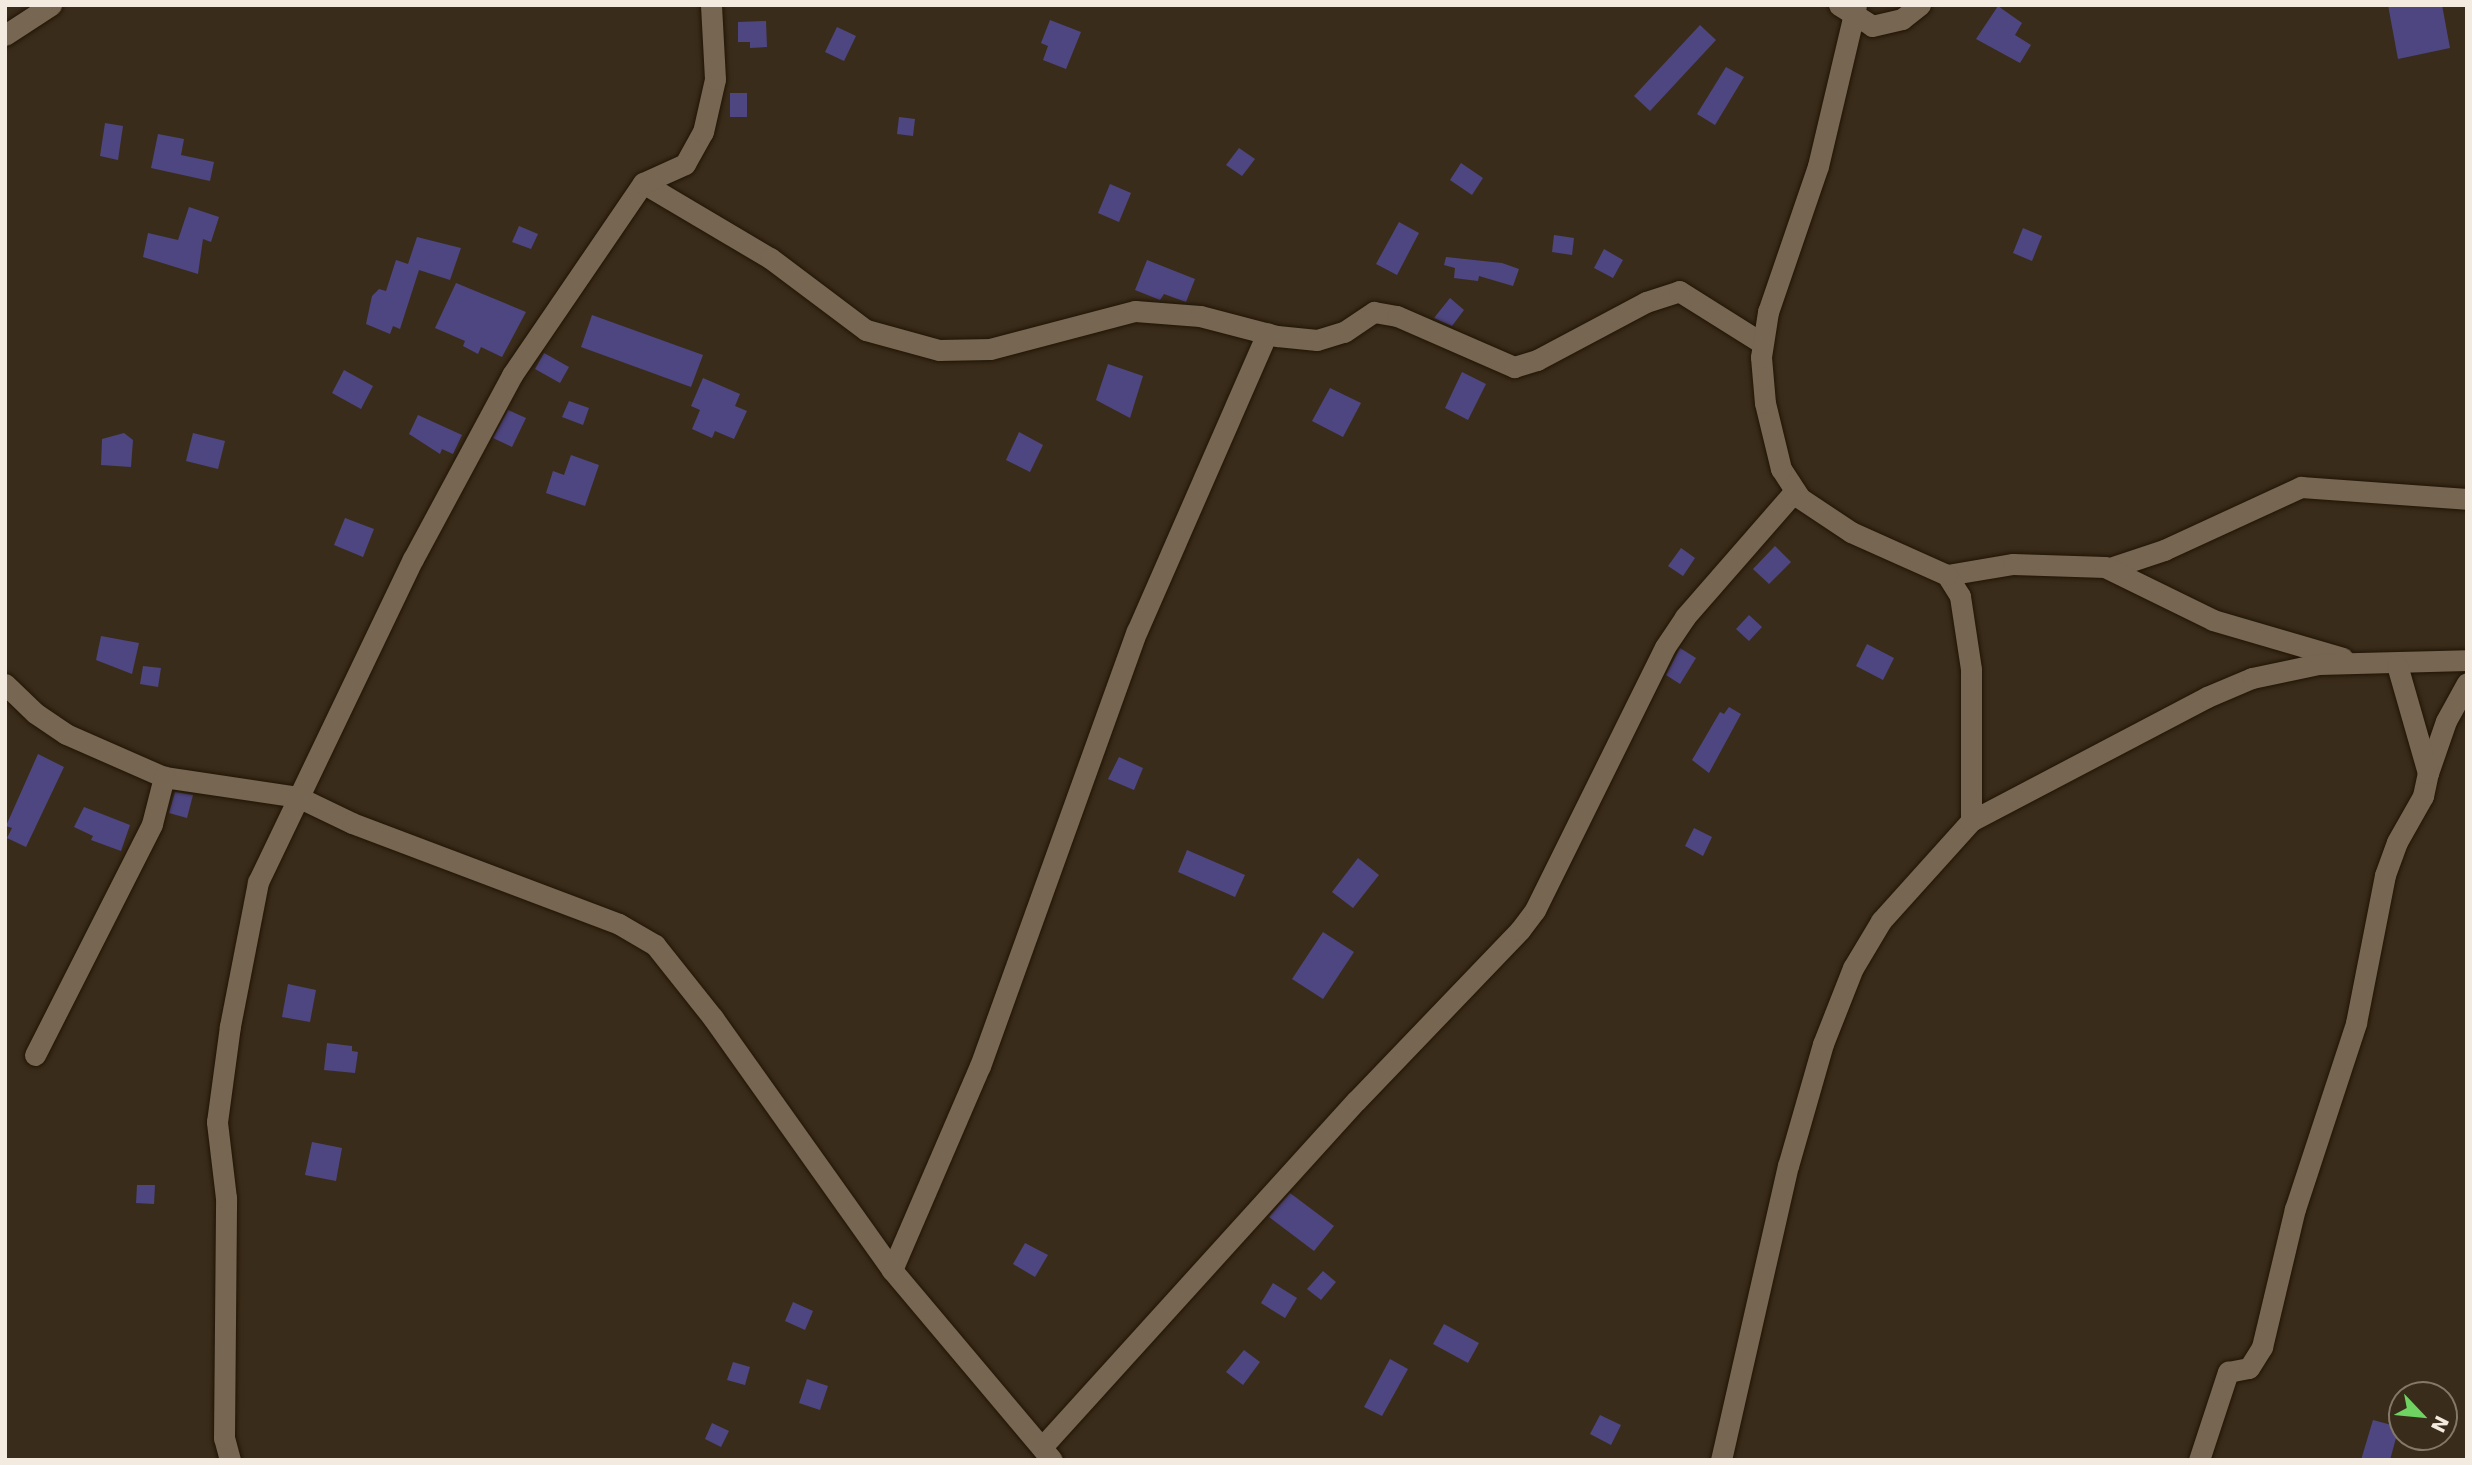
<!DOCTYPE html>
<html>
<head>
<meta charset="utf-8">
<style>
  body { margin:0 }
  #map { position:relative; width:2472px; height:1465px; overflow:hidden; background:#3a2c1a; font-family:"DejaVu Sans",sans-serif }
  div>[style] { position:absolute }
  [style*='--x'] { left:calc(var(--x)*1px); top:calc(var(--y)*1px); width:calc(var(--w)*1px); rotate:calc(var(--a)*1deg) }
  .building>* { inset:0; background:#4e4681 }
  .roads { filter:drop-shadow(0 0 2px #201404) drop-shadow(0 0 2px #201404) }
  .minor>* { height:21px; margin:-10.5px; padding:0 10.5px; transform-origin:10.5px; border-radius:10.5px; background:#766652 }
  span { translate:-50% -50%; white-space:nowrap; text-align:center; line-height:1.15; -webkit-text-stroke:7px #3a2c1a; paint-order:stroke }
  .frame { position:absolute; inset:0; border:7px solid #f4ebe0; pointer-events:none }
  .north { position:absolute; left:2388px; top:1381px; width:70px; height:70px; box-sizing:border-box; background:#3a2c1a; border:2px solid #847869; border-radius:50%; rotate:116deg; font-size:19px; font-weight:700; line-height:28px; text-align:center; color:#f4ebe0 }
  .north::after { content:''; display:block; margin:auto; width:24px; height:32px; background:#6ed361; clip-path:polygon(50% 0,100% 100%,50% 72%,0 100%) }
</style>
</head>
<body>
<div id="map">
  <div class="building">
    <div style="clip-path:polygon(2388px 5px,2442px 5px,2450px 48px,2398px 59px)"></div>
    <div style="clip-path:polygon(1998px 6px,2022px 23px,2015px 35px,2031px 45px,2020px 63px,1976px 39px)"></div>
    <div style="clip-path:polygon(1050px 20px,1081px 32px,1066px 69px,1043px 60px,1048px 46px,1041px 43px)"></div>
    <div style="clip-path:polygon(766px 21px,767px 47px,750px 48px,750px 42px,738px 42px,738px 22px)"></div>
    <div style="clip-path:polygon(1700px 25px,1716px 40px,1650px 111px,1634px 96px)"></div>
    <div style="clip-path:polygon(837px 27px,856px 36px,844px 61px,825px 52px)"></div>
    <div style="clip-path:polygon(1726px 67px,1744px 77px,1715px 125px,1697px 114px)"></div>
    <div style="clip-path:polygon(730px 93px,747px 93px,747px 117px,730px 117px)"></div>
    <div style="clip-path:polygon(899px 117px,915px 119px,913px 136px,897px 134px)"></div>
    <div style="clip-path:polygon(105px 123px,123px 126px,118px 160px,100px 156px)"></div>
    <div style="clip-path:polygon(158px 134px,184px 139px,181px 155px,214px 162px,210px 181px,151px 168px)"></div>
    <div style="clip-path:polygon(1239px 148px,1255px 159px,1242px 176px,1226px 165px)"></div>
    <div style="clip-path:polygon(1461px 163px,1483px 178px,1472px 195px,1450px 180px)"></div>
    <div style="clip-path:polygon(1110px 184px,1131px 193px,1119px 222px,1098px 213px)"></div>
    <div style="clip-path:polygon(189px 207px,219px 217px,211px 242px,203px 239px,198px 274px,143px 257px,148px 233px,178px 240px)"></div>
    <div style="clip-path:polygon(1399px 222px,1419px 233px,1397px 275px,1376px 264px)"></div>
    <div style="clip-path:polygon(519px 226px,538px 234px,531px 249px,512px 242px)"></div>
    <div style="clip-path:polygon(2023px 228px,2042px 236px,2032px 261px,2013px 253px)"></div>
    <div style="clip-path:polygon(1554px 235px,1574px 238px,1572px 255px,1552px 252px)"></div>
    <div style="clip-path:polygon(417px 237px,461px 248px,450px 280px,419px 270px,400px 329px,393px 326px,390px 334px,366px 324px,372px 296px,379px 289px,386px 291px,396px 260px,408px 264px)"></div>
    <div style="clip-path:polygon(1604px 249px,1623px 260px,1613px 278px,1594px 268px)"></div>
    <div style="clip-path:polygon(1446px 257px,1502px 263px,1519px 269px,1513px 286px,1479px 276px,1478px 281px,1454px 278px,1455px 268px,1444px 265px)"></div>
    <div style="clip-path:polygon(1147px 260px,1195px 279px,1186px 302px,1164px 294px,1160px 300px,1135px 290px)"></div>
    <div style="clip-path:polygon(456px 283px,526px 312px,502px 357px,481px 347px,478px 354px,463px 346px,465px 341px,435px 328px)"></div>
    <div style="clip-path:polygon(1450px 298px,1464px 310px,1452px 326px,1434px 318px)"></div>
    <div style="clip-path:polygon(592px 315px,703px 355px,691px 387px,581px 347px)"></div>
    <div style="clip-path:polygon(544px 353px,569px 367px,560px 383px,535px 369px)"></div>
    <div style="clip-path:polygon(1108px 364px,1143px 376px,1130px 418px,1096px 400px)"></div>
    <div style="clip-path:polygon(344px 370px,373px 386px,361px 409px,332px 393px)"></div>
    <div style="clip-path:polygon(1462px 372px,1486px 384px,1468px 420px,1445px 408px)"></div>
    <div style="clip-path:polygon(703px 378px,740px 394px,735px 406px,747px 411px,734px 439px,715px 431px,712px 438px,692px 429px,700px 410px,691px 406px)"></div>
    <div style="clip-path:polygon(1330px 388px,1361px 403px,1343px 437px,1312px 421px)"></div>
    <div style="clip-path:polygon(569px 401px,589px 408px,583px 425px,562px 417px)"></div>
    <div style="clip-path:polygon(508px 410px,526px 418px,512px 447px,493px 438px)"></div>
    <div style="clip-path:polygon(418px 415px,462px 435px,453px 454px,442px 449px,440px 454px,409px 434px)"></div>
    <div style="clip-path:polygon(1019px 432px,1043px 445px,1030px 472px,1006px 460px)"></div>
    <div style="clip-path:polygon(124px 433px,133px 440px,131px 467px,101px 465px,102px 439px)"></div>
    <div style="clip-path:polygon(193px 433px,225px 441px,218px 469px,186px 461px)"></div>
    <div style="clip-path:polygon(571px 455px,599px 465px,585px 506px,546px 493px,553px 471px,564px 475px)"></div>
    <div style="clip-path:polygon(345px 518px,374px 529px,363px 557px,334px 545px)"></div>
    <div style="clip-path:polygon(1775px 546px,1791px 562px,1769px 584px,1753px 569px)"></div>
    <div style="clip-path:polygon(1681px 548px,1695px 558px,1683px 576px,1668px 566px)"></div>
    <div style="clip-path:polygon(1749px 615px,1762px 627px,1749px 641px,1736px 629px)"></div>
    <div style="clip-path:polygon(101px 636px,139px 643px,132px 674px,96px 660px)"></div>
    <div style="clip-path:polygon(1867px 644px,1894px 658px,1883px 680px,1856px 666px)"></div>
    <div style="clip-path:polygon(1680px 648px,1696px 658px,1680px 684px,1666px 675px)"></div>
    <div style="clip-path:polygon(143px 666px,161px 668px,158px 687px,140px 684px)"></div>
    <div style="clip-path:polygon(1729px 707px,1741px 714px,1709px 773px,1692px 760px,1720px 712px,1724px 714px)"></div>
    <div style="clip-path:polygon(38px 754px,64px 767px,26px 847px,7px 838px,12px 828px,6px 826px)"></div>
    <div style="clip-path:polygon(1119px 757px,1143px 768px,1134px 790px,1108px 779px)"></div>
    <div style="clip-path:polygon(175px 792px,193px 795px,187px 818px,169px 813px)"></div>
    <div style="clip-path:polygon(84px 807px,130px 825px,121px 851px,91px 840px,93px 836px,74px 827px)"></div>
    <div style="clip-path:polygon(1694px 828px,1712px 837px,1703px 856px,1685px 846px)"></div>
    <div style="clip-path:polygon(1187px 850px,1245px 875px,1235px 897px,1178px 872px)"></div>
    <div style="clip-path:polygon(1358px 858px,1379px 875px,1353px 908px,1332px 892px)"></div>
    <div style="clip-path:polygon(1323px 932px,1354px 952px,1323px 999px,1292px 979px)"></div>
    <div style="clip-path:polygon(288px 984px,316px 990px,310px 1022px,282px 1017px)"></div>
    <div style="clip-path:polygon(327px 1043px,352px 1046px,352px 1051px,358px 1052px,355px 1073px,324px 1070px)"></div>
    <div style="clip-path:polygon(312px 1142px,342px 1148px,336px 1181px,305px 1175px)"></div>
    <div style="clip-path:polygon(137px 1185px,155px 1185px,154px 1204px,136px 1203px)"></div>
    <div style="clip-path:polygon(1290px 1193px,1334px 1226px,1314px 1251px,1269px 1217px)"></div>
    <div style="clip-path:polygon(1025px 1243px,1048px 1255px,1035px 1277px,1013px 1264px)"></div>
    <div style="clip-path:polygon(1323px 1271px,1336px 1282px,1321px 1300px,1307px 1289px)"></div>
    <div style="clip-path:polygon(1273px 1283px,1297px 1298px,1285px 1318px,1261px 1303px)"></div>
    <div style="clip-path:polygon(793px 1302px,813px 1311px,805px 1330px,785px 1321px)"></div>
    <div style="clip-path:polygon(1444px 1324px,1479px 1343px,1468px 1363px,1433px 1344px)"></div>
    <div style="clip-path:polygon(1244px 1350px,1260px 1362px,1243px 1385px,1226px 1372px)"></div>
    <div style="clip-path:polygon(1390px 1359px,1408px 1369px,1382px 1416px,1364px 1407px)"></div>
    <div style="clip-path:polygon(733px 1362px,750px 1367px,745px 1385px,727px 1380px)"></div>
    <div style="clip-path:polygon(807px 1379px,828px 1386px,820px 1410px,799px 1403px)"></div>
    <div style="clip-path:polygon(1600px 1415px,1621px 1425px,1611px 1445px,1590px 1434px)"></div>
    <div style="clip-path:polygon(2373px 1420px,2399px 1427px,2390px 1460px,2361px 1460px)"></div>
    <div style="clip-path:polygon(712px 1423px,729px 1431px,721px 1447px,705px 1439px)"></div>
  </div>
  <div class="roads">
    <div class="minor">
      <div style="--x:1839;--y:5;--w:39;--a:32"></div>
      <div style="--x:1872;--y:26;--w:31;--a:-13"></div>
      <div style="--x:1902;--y:19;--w:23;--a:-38"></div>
      <div style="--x:5;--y:35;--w:55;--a:-33.1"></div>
      <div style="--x:643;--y:183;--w:147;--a:30.6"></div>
      <div style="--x:770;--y:258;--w:120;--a:36.9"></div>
      <div style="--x:866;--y:330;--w:76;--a:15.3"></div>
      <div style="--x:939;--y:350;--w:51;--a:-1.1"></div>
      <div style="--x:990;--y:349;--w:150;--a:-14.7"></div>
      <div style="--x:1135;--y:311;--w:65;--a:4.4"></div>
      <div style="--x:1200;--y:316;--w:80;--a:14.6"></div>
      <div style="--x:1277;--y:336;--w:40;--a:5.7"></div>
      <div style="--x:1317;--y:340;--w:28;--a:-17"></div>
      <div style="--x:1344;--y:332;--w:36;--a:-34"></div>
      <div style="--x:1374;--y:312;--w:23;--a:10"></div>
      <div style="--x:1397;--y:316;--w:128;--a:23.6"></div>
      <div style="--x:1514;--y:367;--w:24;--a:-17"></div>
      <div style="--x:1537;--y:360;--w:123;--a:-28"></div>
      <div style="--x:1646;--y:302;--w:35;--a:-18"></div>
      <div style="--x:1679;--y:291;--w:98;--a:32.1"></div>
      <div style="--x:2110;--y:568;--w:57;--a:-18.4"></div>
      <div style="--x:2164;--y:550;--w:151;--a:-24.7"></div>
      <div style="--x:2301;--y:487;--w:166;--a:4.1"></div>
      <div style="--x:1947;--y:575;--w:67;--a:-9.5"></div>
      <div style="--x:2013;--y:564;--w:92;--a:1.9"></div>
      <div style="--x:2105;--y:567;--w:120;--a:26.1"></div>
      <div style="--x:2213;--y:620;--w:135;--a:16.3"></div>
      <div style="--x:5;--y:684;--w:42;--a:44"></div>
      <div style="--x:35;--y:713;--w:37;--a:34"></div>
      <div style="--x:66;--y:734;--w:107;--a:23.7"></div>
      <div style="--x:164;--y:777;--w:135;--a:8.5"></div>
      <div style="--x:298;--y:797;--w:60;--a:25.7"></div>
      <div style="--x:352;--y:823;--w:285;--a:20.7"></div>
      <div style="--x:619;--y:924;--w:42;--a:30.3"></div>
      <div style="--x:655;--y:945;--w:93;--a:51.5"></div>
      <div style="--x:713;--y:1018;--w:309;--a:54.6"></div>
      <div style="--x:892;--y:1270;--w:248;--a:49.9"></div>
      <div style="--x:2428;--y:773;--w:55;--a:-70.9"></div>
      <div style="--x:2446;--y:721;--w:43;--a:-61.1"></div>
      <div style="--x:1971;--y:821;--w:267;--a:-27.7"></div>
      <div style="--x:2207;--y:697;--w:49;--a:-22.9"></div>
      <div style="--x:2252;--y:678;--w:68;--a:-11.8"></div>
      <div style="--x:2319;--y:664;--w:148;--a:-1.5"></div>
      <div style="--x:35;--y:1055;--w:259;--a:-63.1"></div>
      <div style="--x:152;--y:824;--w:49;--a:-75.7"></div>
      <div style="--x:892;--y:1270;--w:222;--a:-66.7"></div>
      <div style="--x:980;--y:1066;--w:462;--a:-70.2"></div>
      <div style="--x:1137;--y:631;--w:325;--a:-66.4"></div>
      <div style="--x:1042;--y:1447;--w:467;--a:-47.8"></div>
      <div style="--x:1356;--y:1101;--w:237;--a:-46.2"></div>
      <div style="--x:1520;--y:930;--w:25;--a:-53"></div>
      <div style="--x:1535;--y:910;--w:293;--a:-63.7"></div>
      <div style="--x:1665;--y:647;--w:36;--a:-56"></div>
      <div style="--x:1685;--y:617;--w:167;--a:-48.9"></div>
      <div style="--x:230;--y:1460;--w:23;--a:-105"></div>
      <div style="--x:224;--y:1438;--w:240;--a:-89.5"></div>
      <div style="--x:226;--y:1198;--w:77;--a:-96.8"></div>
      <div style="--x:217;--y:1122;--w:97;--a:-82.3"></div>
      <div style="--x:230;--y:1026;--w:147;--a:-79"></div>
      <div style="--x:258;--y:882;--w:358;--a:-64.4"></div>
      <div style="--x:413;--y:559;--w:209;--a:-61.7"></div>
      <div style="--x:512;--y:375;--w:232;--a:-55.7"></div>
      <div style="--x:643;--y:183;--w:46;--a:-24.3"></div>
      <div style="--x:685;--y:164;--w:37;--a:-61"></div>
      <div style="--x:703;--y:132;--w:54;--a:-77.2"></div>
      <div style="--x:715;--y:79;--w:74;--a:-93.1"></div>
      <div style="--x:1721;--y:1460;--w:302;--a:-77.2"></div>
      <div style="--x:1788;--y:1166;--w:127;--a:-74"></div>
      <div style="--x:1823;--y:1044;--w:82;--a:-68.5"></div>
      <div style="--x:1853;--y:968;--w:55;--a:-59.2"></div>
      <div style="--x:1881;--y:921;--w:135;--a:-48"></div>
      <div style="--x:1971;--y:821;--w:152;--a:-90"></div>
      <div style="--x:1971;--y:669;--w:74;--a:-98.6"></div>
      <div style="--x:1960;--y:596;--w:25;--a:-122"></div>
      <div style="--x:1947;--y:575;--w:105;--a:-155.9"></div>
      <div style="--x:1851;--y:532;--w:61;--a:-146.3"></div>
      <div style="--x:1800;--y:498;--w:35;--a:-123"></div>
      <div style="--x:1781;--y:469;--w:68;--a:-103.6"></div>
      <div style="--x:1765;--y:403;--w:46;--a:-95"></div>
      <div style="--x:1761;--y:357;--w:46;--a:-81.2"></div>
      <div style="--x:1768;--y:312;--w:154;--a:-71.1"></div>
      <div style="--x:1818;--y:166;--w:165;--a:-76.7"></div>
      <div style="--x:2199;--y:1460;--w:93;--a:-71.8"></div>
      <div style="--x:2228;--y:1372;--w:21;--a:-11"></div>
      <div style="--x:2249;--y:1368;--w:25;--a:-58"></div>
      <div style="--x:2262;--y:1347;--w:142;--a:-76.6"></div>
      <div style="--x:2295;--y:1209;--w:196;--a:-71.8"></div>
      <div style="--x:2356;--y:1023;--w:151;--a:-78.9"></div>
      <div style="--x:2385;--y:875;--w:35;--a:-70"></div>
      <div style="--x:2397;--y:842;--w:53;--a:-60.5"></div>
      <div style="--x:2423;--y:796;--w:24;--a:-78"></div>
      <div style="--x:2428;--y:773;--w:112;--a:-106"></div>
    </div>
  </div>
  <div class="frame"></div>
  <div class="north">N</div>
</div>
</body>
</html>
